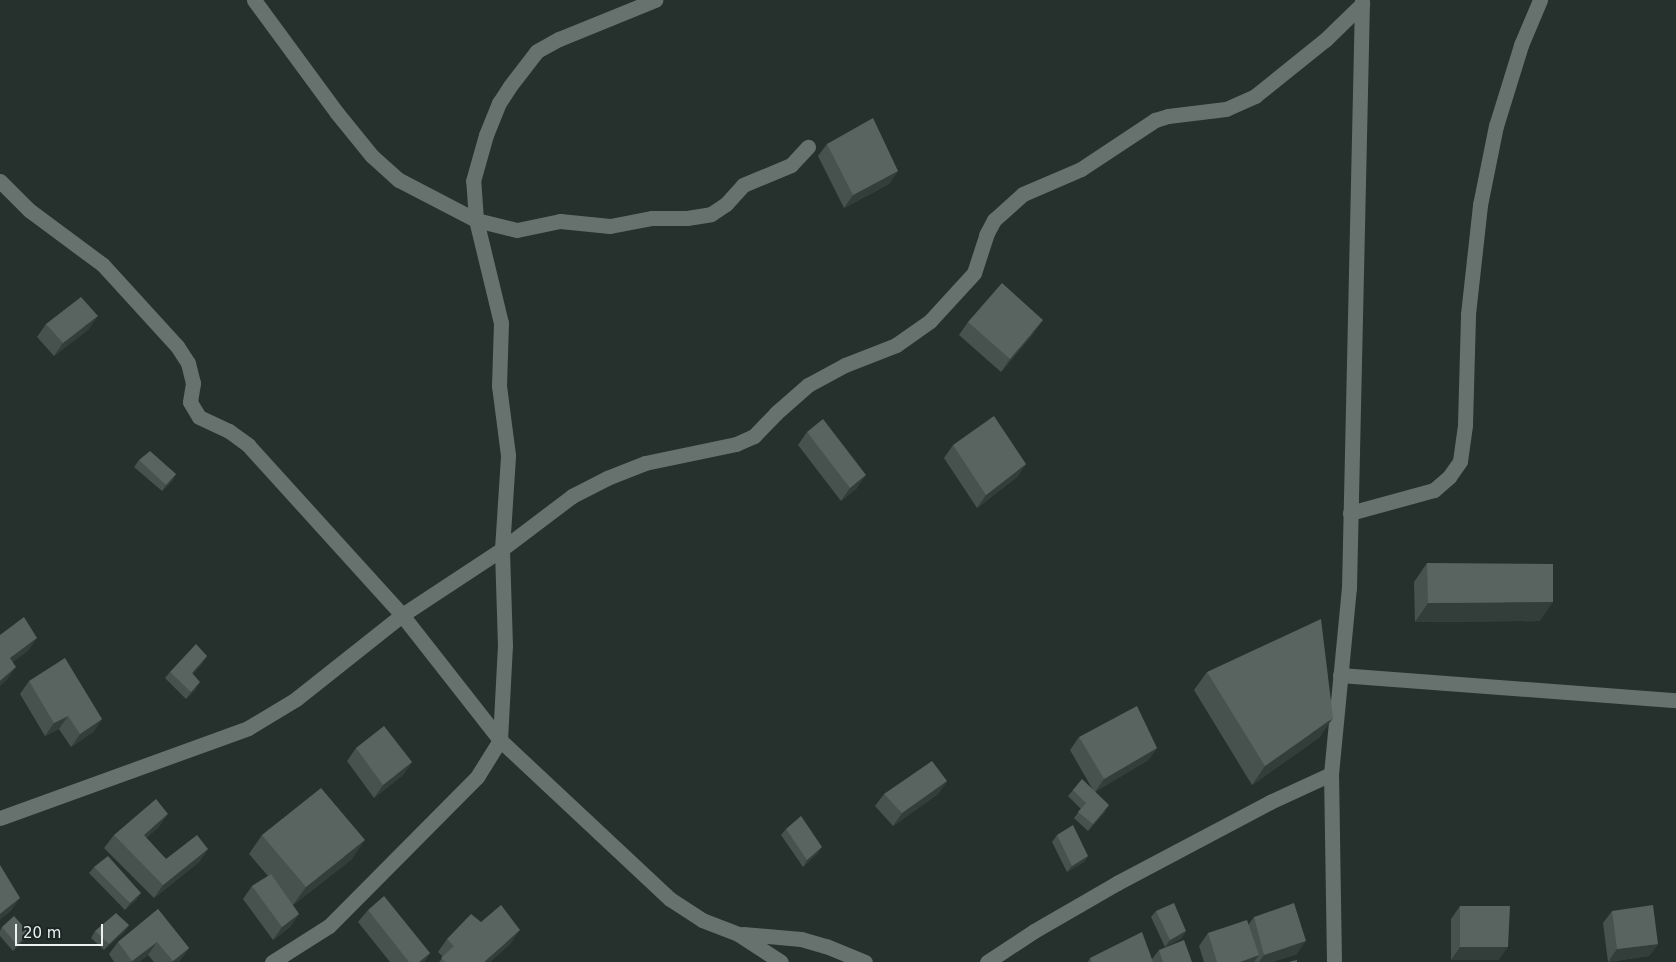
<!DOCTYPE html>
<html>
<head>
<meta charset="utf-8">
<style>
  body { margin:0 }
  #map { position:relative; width:1676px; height:962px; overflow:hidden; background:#26302d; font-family:"DejaVu Sans",sans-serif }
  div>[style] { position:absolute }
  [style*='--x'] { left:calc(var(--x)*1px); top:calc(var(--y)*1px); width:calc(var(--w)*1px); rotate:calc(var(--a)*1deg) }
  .lane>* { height:15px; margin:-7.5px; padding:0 7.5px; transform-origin:7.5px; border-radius:7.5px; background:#67726f }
  .street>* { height:15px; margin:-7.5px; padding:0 7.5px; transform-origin:7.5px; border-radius:7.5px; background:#67726f }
  .wall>* { inset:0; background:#47524f }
  .shaded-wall>* { inset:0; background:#333d3a }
  .building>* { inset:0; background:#596360 }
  span { translate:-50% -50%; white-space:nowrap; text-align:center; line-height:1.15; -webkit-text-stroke:4px #1c2624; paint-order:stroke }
  .scale { position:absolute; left:15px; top:924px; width:88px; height:22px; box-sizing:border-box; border:2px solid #ebf2f0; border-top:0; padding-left:6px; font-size:15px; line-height:18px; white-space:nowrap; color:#ebf2f0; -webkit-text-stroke:4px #1c2624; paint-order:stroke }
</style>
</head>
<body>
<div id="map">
  <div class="lane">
    <div style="--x:1350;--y:513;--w:87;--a:-15.3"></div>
    <div style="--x:1434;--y:490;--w:20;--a:-41"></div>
    <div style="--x:1449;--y:477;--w:19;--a:-55"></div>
    <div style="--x:1460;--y:461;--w:37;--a:-82"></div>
    <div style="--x:1465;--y:424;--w:110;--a:-88.4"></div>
    <div style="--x:1468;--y:314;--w:110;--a:-83.7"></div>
    <div style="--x:1480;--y:205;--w:81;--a:-78.6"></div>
    <div style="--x:1496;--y:126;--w:85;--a:-72.8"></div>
    <div style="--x:1521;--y:45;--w:49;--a:-67.1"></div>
    <div style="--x:1340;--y:675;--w:337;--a:4.3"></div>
  </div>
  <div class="street">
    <div style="--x:254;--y:0;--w:140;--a:53.7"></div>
    <div style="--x:337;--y:113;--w:55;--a:50.9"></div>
    <div style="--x:372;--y:156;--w:36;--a:42"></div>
    <div style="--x:399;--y:180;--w:87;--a:27.5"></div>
    <div style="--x:476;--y:220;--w:42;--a:13.7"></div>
    <div style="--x:517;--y:230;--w:44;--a:-11.8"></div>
    <div style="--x:560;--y:221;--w:50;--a:5.7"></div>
    <div style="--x:610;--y:226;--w:43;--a:-10.8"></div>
    <div style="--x:652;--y:218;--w:35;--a:0"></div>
    <div style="--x:687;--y:218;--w:24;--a:-9"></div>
    <div style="--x:711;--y:214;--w:18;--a:-34"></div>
    <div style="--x:726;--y:204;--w:25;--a:-48"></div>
    <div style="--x:743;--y:185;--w:52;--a:-22.6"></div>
    <div style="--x:791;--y:165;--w:25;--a:-47"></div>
    <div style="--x:0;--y:181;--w:41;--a:45"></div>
    <div style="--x:29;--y:210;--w:92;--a:36.6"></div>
    <div style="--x:103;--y:265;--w:110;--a:47.6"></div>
    <div style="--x:177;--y:346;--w:20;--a:57"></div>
    <div style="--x:188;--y:363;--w:21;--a:76"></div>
    <div style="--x:193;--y:383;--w:19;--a:99"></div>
    <div style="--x:190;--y:402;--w:17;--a:59"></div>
    <div style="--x:199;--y:417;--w:33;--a:25"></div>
    <div style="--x:229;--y:431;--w:24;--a:36"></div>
    <div style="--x:248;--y:445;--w:229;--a:47.8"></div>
    <div style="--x:402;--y:615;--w:159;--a:51.9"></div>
    <div style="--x:500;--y:740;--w:233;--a:43.1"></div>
    <div style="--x:670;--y:899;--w:38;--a:33"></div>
    <div style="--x:702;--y:920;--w:39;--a:21"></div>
    <div style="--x:738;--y:934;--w:51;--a:33.1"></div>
    <div style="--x:0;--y:818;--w:264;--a:-19.9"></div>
    <div style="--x:248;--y:728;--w:56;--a:-31.1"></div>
    <div style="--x:296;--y:699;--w:135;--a:-38.4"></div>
    <div style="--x:402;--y:615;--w:120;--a:-33.4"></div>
    <div style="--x:502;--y:549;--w:88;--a:-37.1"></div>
    <div style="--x:572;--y:496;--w:39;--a:-27"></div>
    <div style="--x:607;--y:478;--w:41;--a:-21.5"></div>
    <div style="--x:645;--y:463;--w:93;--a:-11.8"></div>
    <div style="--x:736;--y:444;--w:20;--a:-24"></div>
    <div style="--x:754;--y:436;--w:32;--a:-46"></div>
    <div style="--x:776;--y:413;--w:43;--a:-41.2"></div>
    <div style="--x:808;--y:385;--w:42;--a:-28.4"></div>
    <div style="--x:845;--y:365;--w:55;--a:-21.4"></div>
    <div style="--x:896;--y:345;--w:42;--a:-35.2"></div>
    <div style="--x:930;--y:321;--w:65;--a:-47.5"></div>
    <div style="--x:974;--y:273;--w:40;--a:-72"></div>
    <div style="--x:986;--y:235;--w:17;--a:-62"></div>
    <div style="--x:994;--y:220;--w:39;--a:-42"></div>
    <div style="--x:1023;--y:194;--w:63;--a:-23.3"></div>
    <div style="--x:1081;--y:169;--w:89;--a:-33.5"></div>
    <div style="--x:1155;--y:120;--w:14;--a:-17"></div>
    <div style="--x:1168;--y:116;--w:58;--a:-6.9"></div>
    <div style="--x:1226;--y:109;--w:32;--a:-24"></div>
    <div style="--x:1255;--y:96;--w:90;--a:-38.7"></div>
    <div style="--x:1325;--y:40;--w:52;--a:-44.2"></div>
    <div style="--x:743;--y:934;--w:58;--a:4.9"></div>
    <div style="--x:801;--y:939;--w:26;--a:16"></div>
    <div style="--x:826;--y:946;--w:42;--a:22.3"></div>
    <div style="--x:272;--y:962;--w:67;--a:-32.3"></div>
    <div style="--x:329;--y:926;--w:210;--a:-45.2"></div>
    <div style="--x:477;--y:777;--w:44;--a:-58.1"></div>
    <div style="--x:500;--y:740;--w:94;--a:-87"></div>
    <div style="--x:505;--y:646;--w:97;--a:-91.8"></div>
    <div style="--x:502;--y:549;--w:94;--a:-86.3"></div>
    <div style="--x:508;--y:455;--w:70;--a:-97.4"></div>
    <div style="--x:499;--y:386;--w:63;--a:-88.2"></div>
    <div style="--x:501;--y:323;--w:106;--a:-103.6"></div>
    <div style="--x:476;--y:220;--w:39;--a:-94"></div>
    <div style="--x:473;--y:181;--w:48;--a:-74.2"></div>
    <div style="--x:486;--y:135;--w:35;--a:-68"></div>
    <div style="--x:499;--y:103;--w:20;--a:-57"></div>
    <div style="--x:510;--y:86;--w:44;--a:-52.4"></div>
    <div style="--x:537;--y:51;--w:25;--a:-29"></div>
    <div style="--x:559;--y:39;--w:104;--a:-22.1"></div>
    <div style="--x:987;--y:962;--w:56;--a:-33.4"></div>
    <div style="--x:1034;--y:931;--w:96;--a:-30"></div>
    <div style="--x:1117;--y:883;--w:173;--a:-27.9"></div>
    <div style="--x:1270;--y:802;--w:67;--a:-24.7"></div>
    <div style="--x:1334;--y:962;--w:188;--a:-90.9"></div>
    <div style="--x:1331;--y:774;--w:187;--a:-84.5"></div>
    <div style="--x:1349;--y:588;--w:588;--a:-88.73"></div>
  </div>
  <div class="wall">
    <div style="clip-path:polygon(827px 144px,898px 171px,889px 184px,844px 208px,818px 156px)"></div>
    <div style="clip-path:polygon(968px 322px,1034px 333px,1001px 372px,959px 335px)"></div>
    <div style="clip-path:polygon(46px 324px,89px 329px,54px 356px,37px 337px)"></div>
    <div style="clip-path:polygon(807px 432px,857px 488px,841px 501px,798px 445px)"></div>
    <div style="clip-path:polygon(953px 445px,1026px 464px,1017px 477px,977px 508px,944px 458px)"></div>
    <div style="clip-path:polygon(139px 460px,176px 474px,172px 481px,162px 491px,134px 467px)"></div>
    <div style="clip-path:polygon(1427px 563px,1540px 621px,1415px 622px,1414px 582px)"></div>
    <div style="clip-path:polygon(207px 656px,193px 674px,196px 689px,186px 699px,165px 678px,170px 672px)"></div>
    <div style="clip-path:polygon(1207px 672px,1320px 737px,1252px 785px,1194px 690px)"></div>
    <div style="clip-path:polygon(29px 681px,102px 719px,93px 732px,71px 747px,59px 729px,45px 736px,20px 694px)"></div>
    <div style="clip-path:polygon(1079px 737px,1157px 748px,1148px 760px,1095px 792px,1105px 812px,1088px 831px,1074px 818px,1081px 809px,1068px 796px,1073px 790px,1093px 790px,1070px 750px)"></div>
    <div style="clip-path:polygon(356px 748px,412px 762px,403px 775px,374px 798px,347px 761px)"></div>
    <div style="clip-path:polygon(947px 781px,938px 794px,893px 826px,875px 806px,884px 794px)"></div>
    <div style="clip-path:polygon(159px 827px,146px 838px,166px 859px,208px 849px,199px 862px,154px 898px,104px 848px,114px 835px)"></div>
    <div style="clip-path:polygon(786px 829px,818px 853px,803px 867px,781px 835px)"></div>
    <div style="clip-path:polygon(262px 835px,352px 859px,293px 905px,299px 914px,290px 927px,273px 940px,243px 899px,252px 886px,268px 876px,249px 854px)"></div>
    <div style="clip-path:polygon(1057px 835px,1088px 856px,1084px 862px,1067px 872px,1052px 842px)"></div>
    <div style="clip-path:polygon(94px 867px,137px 899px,125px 910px,89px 873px)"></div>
    <div style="clip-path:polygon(1460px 906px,1499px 960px,1451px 960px,1451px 919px)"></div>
    <div style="clip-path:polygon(158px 909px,189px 948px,180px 960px,178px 962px,154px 962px,148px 955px,139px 962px,114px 962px,109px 954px,118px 942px)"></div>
    <div style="clip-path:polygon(368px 910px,430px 953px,424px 962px,390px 962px,358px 922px)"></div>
    <div style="clip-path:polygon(1156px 911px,1182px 938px,1165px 947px,1151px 917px)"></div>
    <div style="clip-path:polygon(1612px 911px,1658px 944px,1649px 956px,1608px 962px,1603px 923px)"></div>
    <div style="clip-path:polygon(1254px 917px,1297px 954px,1272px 962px,1204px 962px,1199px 946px,1208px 933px,1248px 925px)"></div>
    <div style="clip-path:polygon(129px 925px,124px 932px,104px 950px,91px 938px,95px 931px)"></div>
    <div style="clip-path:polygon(2px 927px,29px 933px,24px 940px,13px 951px,0 936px,0 931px)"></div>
    <div style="clip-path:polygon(447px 939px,511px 943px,490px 962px,439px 962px,443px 957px,438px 952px)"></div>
    <div style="clip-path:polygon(1159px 950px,1192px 962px,1088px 962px,1090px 958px,1152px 959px)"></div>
  </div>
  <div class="shaded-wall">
    <div style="clip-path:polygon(898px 171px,889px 184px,844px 208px,853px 195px)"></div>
    <div style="clip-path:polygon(98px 316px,89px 329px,54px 356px,63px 343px)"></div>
    <div style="clip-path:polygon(1043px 320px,1034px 333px,1001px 372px,1010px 359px)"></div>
    <div style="clip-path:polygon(1026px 464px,1017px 477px,977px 508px,986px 495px)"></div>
    <div style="clip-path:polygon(176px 474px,172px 481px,162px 491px,166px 485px)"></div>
    <div style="clip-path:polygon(866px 475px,857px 488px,841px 501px,850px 488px)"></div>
    <div style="clip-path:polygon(1553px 602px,1540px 621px,1415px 622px,1428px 603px)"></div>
    <div style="clip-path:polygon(37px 638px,28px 651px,1px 671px,10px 658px)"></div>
    <div style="clip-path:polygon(207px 656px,203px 663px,188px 680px,192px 673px)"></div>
    <div style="clip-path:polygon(16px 667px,7px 680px,0 686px,0 681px)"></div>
    <div style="clip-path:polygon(200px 682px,196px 689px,186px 699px,191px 692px)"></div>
    <div style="clip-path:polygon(68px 716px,59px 729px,45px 736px,54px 723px)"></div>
    <div style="clip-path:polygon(1333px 718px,1320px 737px,1252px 785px,1265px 766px)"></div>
    <div style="clip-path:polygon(102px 719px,93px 732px,71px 747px,80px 734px)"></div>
    <div style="clip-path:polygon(1157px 748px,1148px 760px,1095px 792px,1104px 779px)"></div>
    <div style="clip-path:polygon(412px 762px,403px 775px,374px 798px,383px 785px)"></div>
    <div style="clip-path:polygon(947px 781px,938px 794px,893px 826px,902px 813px)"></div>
    <div style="clip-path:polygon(1109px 805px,1105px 812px,1088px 831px,1093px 824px)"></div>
    <div style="clip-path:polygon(168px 814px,159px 827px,134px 848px,144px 835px)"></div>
    <div style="clip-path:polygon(365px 840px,352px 859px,293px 905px,306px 887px)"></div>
    <div style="clip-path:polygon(822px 847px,818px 853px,803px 867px,807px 860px)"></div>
    <div style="clip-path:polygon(208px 849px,199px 862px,154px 898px,163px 885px)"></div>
    <div style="clip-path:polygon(1088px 856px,1084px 862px,1067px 872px,1072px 866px)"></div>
    <div style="clip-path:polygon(141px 893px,137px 899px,125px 910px,130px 903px)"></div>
    <div style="clip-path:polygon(20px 898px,11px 911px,0 920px,0 914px)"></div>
    <div style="clip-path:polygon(299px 914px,290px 927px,273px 940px,282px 927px)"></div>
    <div style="clip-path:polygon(129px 925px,124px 932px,104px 950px,109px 944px)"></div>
    <div style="clip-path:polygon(520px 930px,511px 943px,490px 962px,484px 962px)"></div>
    <div style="clip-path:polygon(1186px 931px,1182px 938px,1165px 947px,1170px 940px)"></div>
    <div style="clip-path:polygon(29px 933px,24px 940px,13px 951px,17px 945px)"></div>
    <div style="clip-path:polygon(1306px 941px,1297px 954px,1272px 962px,1259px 962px,1264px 955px)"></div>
    <div style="clip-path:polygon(157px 942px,148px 955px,139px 962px,131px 962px)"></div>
    <div style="clip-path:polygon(1658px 944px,1649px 956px,1608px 962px,1617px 949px)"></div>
    <div style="clip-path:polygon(1460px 947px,1508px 947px,1499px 960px,1451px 960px)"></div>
    <div style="clip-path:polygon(189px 948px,180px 960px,178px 962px,172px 962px)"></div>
    <div style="clip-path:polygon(430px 953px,424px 962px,419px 962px)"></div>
    <div style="clip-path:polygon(1259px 955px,1254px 962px,1240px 962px)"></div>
  </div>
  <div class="building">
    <div style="clip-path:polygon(873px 118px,898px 171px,853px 195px,827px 144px)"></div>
    <div style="clip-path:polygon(1002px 283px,1043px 320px,1010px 359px,968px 322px)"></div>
    <div style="clip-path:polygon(81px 297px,98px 316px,63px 343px,46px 324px)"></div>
    <div style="clip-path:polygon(994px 416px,1026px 464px,986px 495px,953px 445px)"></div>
    <div style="clip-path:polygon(823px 419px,866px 475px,850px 488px,807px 432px)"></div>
    <div style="clip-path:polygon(150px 451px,176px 474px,166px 485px,139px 460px)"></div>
    <div style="clip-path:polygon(1427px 563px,1553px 564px,1553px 602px,1428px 603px)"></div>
    <div style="clip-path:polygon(24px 617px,37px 638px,10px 658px,16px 667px,0 681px,0 635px)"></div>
    <div style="clip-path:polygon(1321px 619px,1333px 718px,1265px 766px,1207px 672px)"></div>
    <div style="clip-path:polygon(196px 644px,207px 656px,192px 673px,200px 682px,191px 692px,170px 672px)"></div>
    <div style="clip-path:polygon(65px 658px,102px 719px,80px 734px,68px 716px,54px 723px,29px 681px)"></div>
    <div style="clip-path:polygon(1137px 706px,1157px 748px,1104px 779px,1079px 737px)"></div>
    <div style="clip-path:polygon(384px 726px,412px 762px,383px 785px,356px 748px)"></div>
    <div style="clip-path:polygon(932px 761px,947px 781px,902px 813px,884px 794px)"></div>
    <div style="clip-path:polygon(1082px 779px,1109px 805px,1093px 824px,1078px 812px,1086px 803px,1073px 790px)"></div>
    <div style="clip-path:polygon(321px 788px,365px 840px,306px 887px,262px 835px)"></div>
    <div style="clip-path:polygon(156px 799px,168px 814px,144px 835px,166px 859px,197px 835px,208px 849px,163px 885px,114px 835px)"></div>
    <div style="clip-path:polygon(801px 816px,822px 847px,807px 860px,786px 829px)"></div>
    <div style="clip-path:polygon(1073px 825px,1088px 856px,1072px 866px,1057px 835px)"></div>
    <div style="clip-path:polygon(108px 856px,141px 893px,130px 903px,94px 867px)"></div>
    <div style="clip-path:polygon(0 865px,20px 898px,0 914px)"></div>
    <div style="clip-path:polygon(271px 874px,299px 914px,282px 927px,252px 886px)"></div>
    <div style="clip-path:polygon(384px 896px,430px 953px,419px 962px,409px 962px,368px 910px)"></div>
    <div style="clip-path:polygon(1174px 903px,1186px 931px,1170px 940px,1156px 911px)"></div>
    <div style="clip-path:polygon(1294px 903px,1306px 941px,1264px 955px,1254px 917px)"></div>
    <div style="clip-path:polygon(501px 905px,520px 930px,484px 962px,445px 962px,441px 958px,454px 946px,447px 939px,471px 914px,481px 922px)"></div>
    <div style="clip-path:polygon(1653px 905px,1658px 944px,1617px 949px,1612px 911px)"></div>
    <div style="clip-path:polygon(1460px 906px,1510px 906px,1508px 947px,1460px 947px)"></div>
    <div style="clip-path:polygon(158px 909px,189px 948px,173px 961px,157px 942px,132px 961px,118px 942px)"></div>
    <div style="clip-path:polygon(116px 913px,129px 925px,109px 944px,95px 931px)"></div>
    <div style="clip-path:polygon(14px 916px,29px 933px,17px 945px,2px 927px)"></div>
    <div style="clip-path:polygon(1247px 920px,1259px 955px,1240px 962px,1217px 962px,1208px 933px)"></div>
    <div style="clip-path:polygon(1142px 932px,1153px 962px,1092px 962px,1090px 958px)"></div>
    <div style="clip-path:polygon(1184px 940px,1192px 962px,1163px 962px,1159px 950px)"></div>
    <div style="clip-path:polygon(1297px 960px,1297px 962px,1289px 962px)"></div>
  </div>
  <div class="scale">20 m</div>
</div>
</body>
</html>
